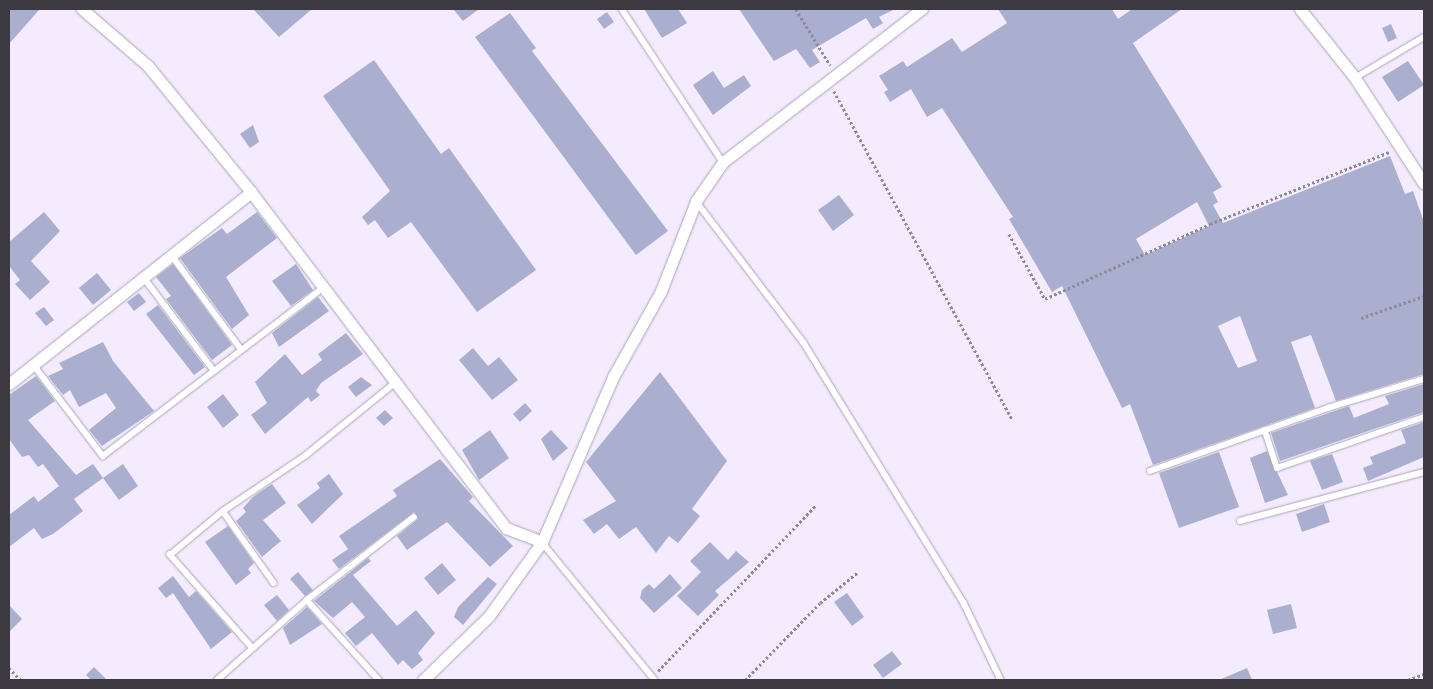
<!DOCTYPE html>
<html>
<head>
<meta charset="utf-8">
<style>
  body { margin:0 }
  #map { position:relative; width:1433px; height:689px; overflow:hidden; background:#f4ebff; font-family:"Open Sans",sans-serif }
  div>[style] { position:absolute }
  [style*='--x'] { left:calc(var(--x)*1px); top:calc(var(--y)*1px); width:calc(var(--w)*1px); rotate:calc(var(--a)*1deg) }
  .building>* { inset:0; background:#aaafcf }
  .path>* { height:2.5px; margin-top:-1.25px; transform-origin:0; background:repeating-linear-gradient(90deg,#8f8997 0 2.5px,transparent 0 5px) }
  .roads { filter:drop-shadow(0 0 1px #aca3b6) drop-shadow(0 0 1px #aca3b6) }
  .service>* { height:5.5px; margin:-2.75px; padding:0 2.75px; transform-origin:2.75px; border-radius:2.75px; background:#fff }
  .minor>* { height:11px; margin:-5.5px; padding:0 5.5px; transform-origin:5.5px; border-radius:5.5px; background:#fff }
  span { translate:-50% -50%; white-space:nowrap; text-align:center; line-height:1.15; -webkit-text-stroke:4px #f4ebff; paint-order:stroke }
  .frame { position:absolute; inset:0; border:10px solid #3d3941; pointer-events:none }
</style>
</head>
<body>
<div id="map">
  <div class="building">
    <div style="clip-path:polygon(9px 9px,40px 9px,9px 44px)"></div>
    <div style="clip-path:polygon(253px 9px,312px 9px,279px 37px)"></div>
    <div style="clip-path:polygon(453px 9px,479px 9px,463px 21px)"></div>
    <div style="clip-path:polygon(644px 9px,678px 9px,687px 23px,662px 38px)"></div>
    <div style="clip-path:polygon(739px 9px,895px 9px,879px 17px,883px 23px,873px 29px,866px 18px,812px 50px,820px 62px,810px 68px,796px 49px,774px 61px)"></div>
    <div style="clip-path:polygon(evenodd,998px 9px,1112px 9px,1118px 19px,1132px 9px,1182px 9px,1133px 43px,1222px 187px,1213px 192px,1218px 202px,1213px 205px,1223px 223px,1390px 156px,1405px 194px,1413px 191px,1424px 222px,1424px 374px,1336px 401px,1311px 335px,1291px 342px,1315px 408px,1153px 465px,1130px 404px,1122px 408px,1062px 286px,1052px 292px,1009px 219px,1013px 217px,942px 108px,927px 117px,911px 89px,890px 102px,884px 92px,888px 90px,879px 76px,903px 61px,907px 67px,952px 38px,962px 52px,1007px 23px,998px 9px,1197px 202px,1209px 226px,1145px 255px,1136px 239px,1197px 202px,998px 9px,1240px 316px,1257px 361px,1238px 368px,1218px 326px,1240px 316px)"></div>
    <div style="clip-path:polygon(607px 12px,614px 22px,604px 29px,597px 19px)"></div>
    <div style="clip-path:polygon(510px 13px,536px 48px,532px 51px,668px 231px,636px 255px,475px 37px)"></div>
    <div style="clip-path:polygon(1391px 24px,1397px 38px,1388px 42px,1382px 28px)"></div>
    <div style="clip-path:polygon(374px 60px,441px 154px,449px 148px,536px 270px,477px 312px,411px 222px,388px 238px,375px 220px,368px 225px,362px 217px,390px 191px,323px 96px)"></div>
    <div style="clip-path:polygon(1408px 61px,1424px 85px,1398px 102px,1382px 77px)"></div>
    <div style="clip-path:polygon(713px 71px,724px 88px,744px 75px,751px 86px,713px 115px,693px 85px)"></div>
    <div style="clip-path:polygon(253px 125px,259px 142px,250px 148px,240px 134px)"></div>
    <div style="clip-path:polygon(839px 195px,854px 215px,833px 231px,818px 210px)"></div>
    <div style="clip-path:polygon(44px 212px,60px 231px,31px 261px,50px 282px,30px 300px,15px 284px,20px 280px,9px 266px,9px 242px)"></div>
    <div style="clip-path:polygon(257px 212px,277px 238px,226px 277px,249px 315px,232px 329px,180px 258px,222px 228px,227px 234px)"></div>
    <div style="clip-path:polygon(173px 264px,232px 345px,212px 360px,166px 299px,171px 296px,156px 277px)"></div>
    <div style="clip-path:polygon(296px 264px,313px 290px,291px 306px,272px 281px)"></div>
    <div style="clip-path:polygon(97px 273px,111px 290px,93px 305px,79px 288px)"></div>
    <div style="clip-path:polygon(139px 293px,146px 302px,134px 311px,127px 302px)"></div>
    <div style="clip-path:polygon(318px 297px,329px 311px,279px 347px,272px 333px)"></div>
    <div style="clip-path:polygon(158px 305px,205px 367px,194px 375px,146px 314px)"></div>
    <div style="clip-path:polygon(44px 307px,54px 320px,46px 326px,35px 313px)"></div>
    <div style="clip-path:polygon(346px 333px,363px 354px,321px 383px,316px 391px,320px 395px,311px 402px,308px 397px,265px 434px,251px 415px,267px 403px,255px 382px,285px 354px,302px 375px,322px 360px,318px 354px)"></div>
    <div style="clip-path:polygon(103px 342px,113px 361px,154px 411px,102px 446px,89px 430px,116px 408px,106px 393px,79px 407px,70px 390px,63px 395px,48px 376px,63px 369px,59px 363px)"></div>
    <div style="clip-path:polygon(473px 348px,488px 366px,499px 357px,518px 380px,492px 400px,459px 360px)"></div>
    <div style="clip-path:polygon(660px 372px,727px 461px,692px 509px,700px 516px,678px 543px,669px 536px,656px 553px,636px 527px,619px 539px,607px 524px,594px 534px,583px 520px,616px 501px,586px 462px)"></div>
    <div style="clip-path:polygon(36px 376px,55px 401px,28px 420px,76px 475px,93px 464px,103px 478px,74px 499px,83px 511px,53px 534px,42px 539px,34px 528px,9px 547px,9px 515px,34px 496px,38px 502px,59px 486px,43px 464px,38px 467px,29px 455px,22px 457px,9px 439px,9px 395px)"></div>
    <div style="clip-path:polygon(361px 377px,372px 385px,356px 397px,348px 387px)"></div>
    <div style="clip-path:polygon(1424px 384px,1424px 412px,1280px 461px,1271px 433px,1349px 406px,1354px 418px,1389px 404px,1385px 396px)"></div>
    <div style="clip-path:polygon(223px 394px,239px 415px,223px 428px,207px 407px)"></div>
    <div style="clip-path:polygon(525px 403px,532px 411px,520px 422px,513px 414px)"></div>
    <div style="clip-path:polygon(385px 410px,393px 418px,384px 426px,376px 418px)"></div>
    <div style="clip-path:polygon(1424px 422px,1424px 457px,1368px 481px,1363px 468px,1373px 464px,1370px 457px,1406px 443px,1401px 430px)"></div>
    <div style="clip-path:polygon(490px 430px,509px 458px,479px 480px,462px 450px)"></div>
    <div style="clip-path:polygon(551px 430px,568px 448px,553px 461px,541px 439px)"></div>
    <div style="clip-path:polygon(1267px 451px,1288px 495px,1265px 503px,1250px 458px)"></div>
    <div style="clip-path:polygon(1219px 452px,1239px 507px,1179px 528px,1159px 473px)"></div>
    <div style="clip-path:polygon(1332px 454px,1343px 482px,1322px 490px,1310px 461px)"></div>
    <div style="clip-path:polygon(440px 459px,473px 497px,469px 501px,513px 546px,490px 567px,447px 522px,407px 550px,397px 536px,418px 519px,414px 512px,339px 569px,332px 560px,348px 549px,339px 536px,397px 496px,393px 490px)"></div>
    <div style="clip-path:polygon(123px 464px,138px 486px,119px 500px,103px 478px)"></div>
    <div style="clip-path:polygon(329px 474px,343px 494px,312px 524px,297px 505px,320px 488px,317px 483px)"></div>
    <div style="clip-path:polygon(272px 484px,286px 503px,263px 520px,281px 541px,262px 557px,236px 521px,246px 512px,243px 508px,253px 497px)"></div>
    <div style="clip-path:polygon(1324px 504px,1330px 522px,1302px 532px,1296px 514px)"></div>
    <div style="clip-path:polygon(228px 526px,254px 563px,248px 569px,251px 573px,236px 585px,205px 542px)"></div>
    <div style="clip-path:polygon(710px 542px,728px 560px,736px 551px,749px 562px,715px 591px,719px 595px,698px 616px,677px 596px,701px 572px,690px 561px)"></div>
    <div style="clip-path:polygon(368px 558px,371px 561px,353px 575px,397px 626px,416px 610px,435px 633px,418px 653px,423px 660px,412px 669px,403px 660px,398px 665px,372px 633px,356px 646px,345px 633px,365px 617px,352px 602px,333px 618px,314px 601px)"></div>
    <div style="clip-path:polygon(442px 563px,456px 580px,438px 595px,424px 578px)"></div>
    <div style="clip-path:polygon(298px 572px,313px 590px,305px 596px,290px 579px)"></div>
    <div style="clip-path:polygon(670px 574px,682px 588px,654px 613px,640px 598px,642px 590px,649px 584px,654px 589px)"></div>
    <div style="clip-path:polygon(173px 576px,189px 597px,196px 591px,232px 632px,211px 649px,173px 593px,166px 598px,158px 588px)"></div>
    <div style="clip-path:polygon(488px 577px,497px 584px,463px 625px,454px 617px,458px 607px)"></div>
    <div style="clip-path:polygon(847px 593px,864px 617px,852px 626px,834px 602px)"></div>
    <div style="clip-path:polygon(277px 595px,289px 610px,277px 621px,264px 605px)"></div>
    <div style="clip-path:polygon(1291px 604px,1297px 628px,1273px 634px,1267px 610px)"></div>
    <div style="clip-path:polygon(9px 605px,22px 619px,9px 632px)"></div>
    <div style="clip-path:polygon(307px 607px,322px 624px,290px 645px,283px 628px)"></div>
    <div style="clip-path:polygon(892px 651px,902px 664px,883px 678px,873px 665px)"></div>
    <div style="clip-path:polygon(94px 667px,107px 680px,91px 680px,86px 675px)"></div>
    <div style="clip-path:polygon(1247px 668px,1252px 680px,1219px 680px)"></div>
  </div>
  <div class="path">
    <div style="--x:796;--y:9;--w:66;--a:58.7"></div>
    <div style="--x:834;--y:91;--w:373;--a:61.5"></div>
    <div style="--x:1009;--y:234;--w:74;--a:61"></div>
    <div style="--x:1045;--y:299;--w:181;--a:-24.4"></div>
    <div style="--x:1210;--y:224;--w:193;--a:-21.9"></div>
    <div style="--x:1361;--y:318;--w:67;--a:-19.2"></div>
    <div style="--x:9;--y:668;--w:17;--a:45"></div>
    <div style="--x:658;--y:671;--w:228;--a:-46.4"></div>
    <div style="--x:745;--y:680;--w:107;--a:-45.8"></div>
    <div style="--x:820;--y:603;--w:49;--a:-39.2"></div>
    <div style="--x:1408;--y:680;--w:17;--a:-21"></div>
  </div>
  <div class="roads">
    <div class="service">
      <div style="--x:622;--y:9;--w:183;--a:56.6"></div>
      <div style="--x:1355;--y:78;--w:80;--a:-30.7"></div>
      <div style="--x:696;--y:201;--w:178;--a:52.7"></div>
      <div style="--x:804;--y:343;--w:305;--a:58.4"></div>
      <div style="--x:964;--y:603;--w:85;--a:64.3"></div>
      <div style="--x:173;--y:257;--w:114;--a:53.5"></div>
      <div style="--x:145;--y:279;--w:111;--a:53"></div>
      <div style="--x:33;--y:364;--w:116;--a:52.7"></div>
      <div style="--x:103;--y:456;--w:278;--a:-37.4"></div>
      <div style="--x:1265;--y:430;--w:40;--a:72"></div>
      <div style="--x:1277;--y:468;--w:156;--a:-19.1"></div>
      <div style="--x:1150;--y:471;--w:189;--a:-19.5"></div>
      <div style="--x:1328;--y:408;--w:100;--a:-16.8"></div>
      <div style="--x:223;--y:511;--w:88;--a:54.7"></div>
      <div style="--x:1240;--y:521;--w:190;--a:-14.9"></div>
      <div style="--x:542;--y:542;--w:178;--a:50.7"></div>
      <div style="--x:307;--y:600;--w:108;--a:48"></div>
      <div style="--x:251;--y:647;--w:123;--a:-131.4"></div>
      <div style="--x:170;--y:555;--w:69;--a:-39.7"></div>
      <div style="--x:223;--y:511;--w:99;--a:-33.9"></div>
      <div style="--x:305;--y:456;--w:117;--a:-39.1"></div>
      <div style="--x:217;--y:680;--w:120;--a:-41.6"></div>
      <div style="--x:307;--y:600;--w:135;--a:-37.8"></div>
    </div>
    <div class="minor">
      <div style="--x:82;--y:9;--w:87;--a:40.8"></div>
      <div style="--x:148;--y:66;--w:163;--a:50.7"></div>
      <div style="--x:251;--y:192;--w:422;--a:52.8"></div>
      <div style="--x:506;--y:528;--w:39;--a:21"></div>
      <div style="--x:1300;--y:9;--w:88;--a:51.4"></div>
      <div style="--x:1355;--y:78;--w:126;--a:56.9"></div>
      <div style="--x:9;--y:384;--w:309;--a:-38.4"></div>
      <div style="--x:423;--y:680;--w:92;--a:-44.1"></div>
      <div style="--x:489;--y:616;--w:91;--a:-54.4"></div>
      <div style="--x:542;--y:542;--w:180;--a:-66.7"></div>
      <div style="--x:613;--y:377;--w:98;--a:-60.8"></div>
      <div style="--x:661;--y:291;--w:97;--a:-68.7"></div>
      <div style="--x:696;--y:201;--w:47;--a:-55.3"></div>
      <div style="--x:723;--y:162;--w:251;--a:-37.6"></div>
    </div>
  </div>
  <div class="frame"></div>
</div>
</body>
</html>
